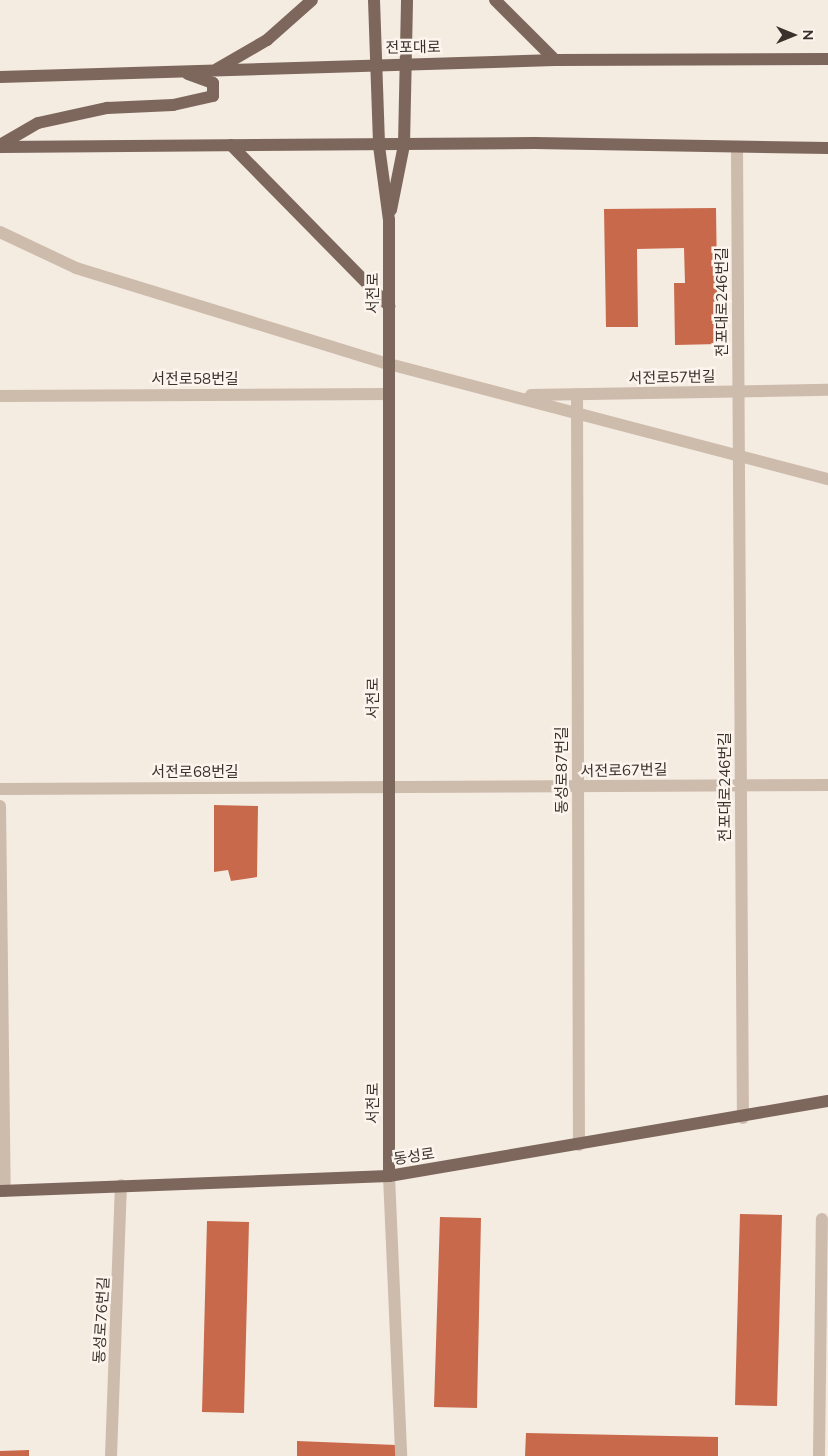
<!DOCTYPE html>
<html>
<head>
<meta charset="utf-8">
<style>
  body { margin:0 }
  #map { position:relative; width:828px; height:1456px; overflow:hidden; background:#f4ebe1; font-family:Mulish,"Noto Sans KR",sans-serif }
  div>[style] { position:absolute }
  [style*='--x'] { left:calc(var(--x)*1px); top:calc(var(--y)*1px); width:calc(var(--w)*1px); rotate:calc(var(--a)*1deg) }
  .building>* { inset:0; background:#c8694b }
  .minor>* { height:12px; margin:-6px; padding:0 6px; transform-origin:6px; border-radius:6px; background:#cdbbac }
  .major>* { height:12px; margin:-6px; padding:0 6px; transform-origin:6px; border-radius:6px; background:#7d675c }
  span { translate:-50% -50%; white-space:nowrap; text-align:center; line-height:1.15; -webkit-text-stroke:5px #fbf5ee; paint-order:stroke }
  .street-label { font-size:15px; color:#3b302b }
  .north { position:absolute; left:768px; top:10px; width:50px; height:50px; -webkit-text-stroke:4px #fbf5ee; paint-order:stroke; rotate:90deg; font-size:14px; font-weight:700; line-height:20px; text-align:center; color:#3b302b }
  .north::after { content:''; display:block; margin:auto; width:18px; height:22px; background:#3b302b; clip-path:polygon(50% 0,100% 100%,50% 72%,0 100%) }
</style>
</head>
<body>
<div id="map">
  <div class="building">
    <div style="clip-path:polygon(716px 208px,718px 344px,675px 345px,674px 283px,685px 283px,684px 248px,637px 249px,638px 327px,606px 327px,604px 209px)"></div>
    <div style="clip-path:polygon(214px 805px,258px 806px,257px 877px,231px 881px,228px 870px,214px 872px)"></div>
    <div style="clip-path:polygon(740px 1214px,782px 1215px,777px 1406px,735px 1405px)"></div>
    <div style="clip-path:polygon(440px 1217px,481px 1218px,477px 1408px,434px 1407px)"></div>
    <div style="clip-path:polygon(207px 1221px,249px 1222px,244px 1413px,202px 1412px)"></div>
    <div style="clip-path:polygon(526px 1433px,718px 1437px,718px 1456px,525px 1456px)"></div>
    <div style="clip-path:polygon(297px 1441px,396px 1445px,396px 1456px,297px 1456px)"></div>
    <div style="clip-path:polygon(29px 1450px,29px 1456px,0 1456px,0 1451px)"></div>
  </div>
  <div class="minor">
    <div style="--x:737;--y:149;--w:969;--a:89.65"></div>
    <div style="--x:0;--y:232;--w:84;--a:25.3"></div>
    <div style="--x:76;--y:268;--w:327;--a:17.1"></div>
    <div style="--x:389;--y:364;--w:454;--a:14.7"></div>
    <div style="--x:577;--y:394;--w:751;--a:89.85"></div>
    <div style="--x:531;--y:395;--w:297;--a:-1"></div>
    <div style="--x:0;--y:396;--w:389;--a:-0.3"></div>
    <div style="--x:0;--y:789;--w:828;--a:-0.28"></div>
    <div style="--x:0;--y:806;--w:385;--a:89.3"></div>
    <div style="--x:389;--y:1176;--w:280;--a:87.5"></div>
    <div style="--x:111;--y:1456;--w:271;--a:-87.9"></div>
    <div style="--x:819;--y:1456;--w:237;--a:-89.3"></div>
  </div>
  <div class="major">
    <div style="--x:374;--y:0;--w:146;--a:88"></div>
    <div style="--x:379;--y:146;--w:75;--a:82.3"></div>
    <div style="--x:389;--y:220;--w:956;--a:90"></div>
    <div style="--x:495;--y:0;--w:85;--a:45"></div>
    <div style="--x:217;--y:69;--w:58;--a:-30.1"></div>
    <div style="--x:267;--y:40;--w:60;--a:-41.6"></div>
    <div style="--x:0;--y:77;--w:555;--a:-1.75"></div>
    <div style="--x:555;--y:60;--w:273;--a:-0.2"></div>
    <div style="--x:0;--y:145;--w:44;--a:-30.1"></div>
    <div style="--x:38;--y:123;--w:71;--a:-12.3"></div>
    <div style="--x:107;--y:108;--w:66;--a:-2.6"></div>
    <div style="--x:173;--y:105;--w:41;--a:-12.7"></div>
    <div style="--x:213;--y:96;--w:13;--a:-90"></div>
    <div style="--x:213;--y:83;--w:27;--a:-160"></div>
    <div style="--x:231;--y:145;--w:226;--a:45.5"></div>
    <div style="--x:0;--y:147;--w:535;--a:-0.43"></div>
    <div style="--x:535;--y:143;--w:293;--a:1"></div>
    <div style="--x:391;--y:210;--w:66;--a:-78.7"></div>
    <div style="--x:404;--y:145;--w:145;--a:-88.8"></div>
    <div style="--x:0;--y:1191;--w:389;--a:-2.2"></div>
    <div style="--x:389;--y:1176;--w:445;--a:-9.7"></div>
  </div>
  <div class="street-label">
    <span style="left:413px;top:47px;rotate:-1deg">전포대로</span>
    <span style="left:373px;top:293px;rotate:-90deg">서전로</span>
    <span style="left:722px;top:302px;rotate:-90deg">전포대로246번길</span>
    <span style="left:672px;top:377px;rotate:-1deg">서전로57번길</span>
    <span style="left:195px;top:379px">서전로58번길</span>
    <span style="left:373px;top:698px;rotate:-90deg">서전로</span>
    <span style="left:562px;top:770px;rotate:-90deg">동성로87번길</span>
    <span style="left:624px;top:770px;rotate:-1deg">서전로67번길</span>
    <span style="left:195px;top:772px">서전로68번길</span>
    <span style="left:725px;top:787px;rotate:-90deg">전포대로246번길</span>
    <span style="left:373px;top:1103px;rotate:-90deg">서전로</span>
    <span style="left:414px;top:1156px;rotate:-8deg">동성로</span>
    <span style="left:101px;top:1320px;rotate:-87deg">동성로76번길</span>
  </div>
  <div class="north">N</div>
</div>
</body>
</html>
